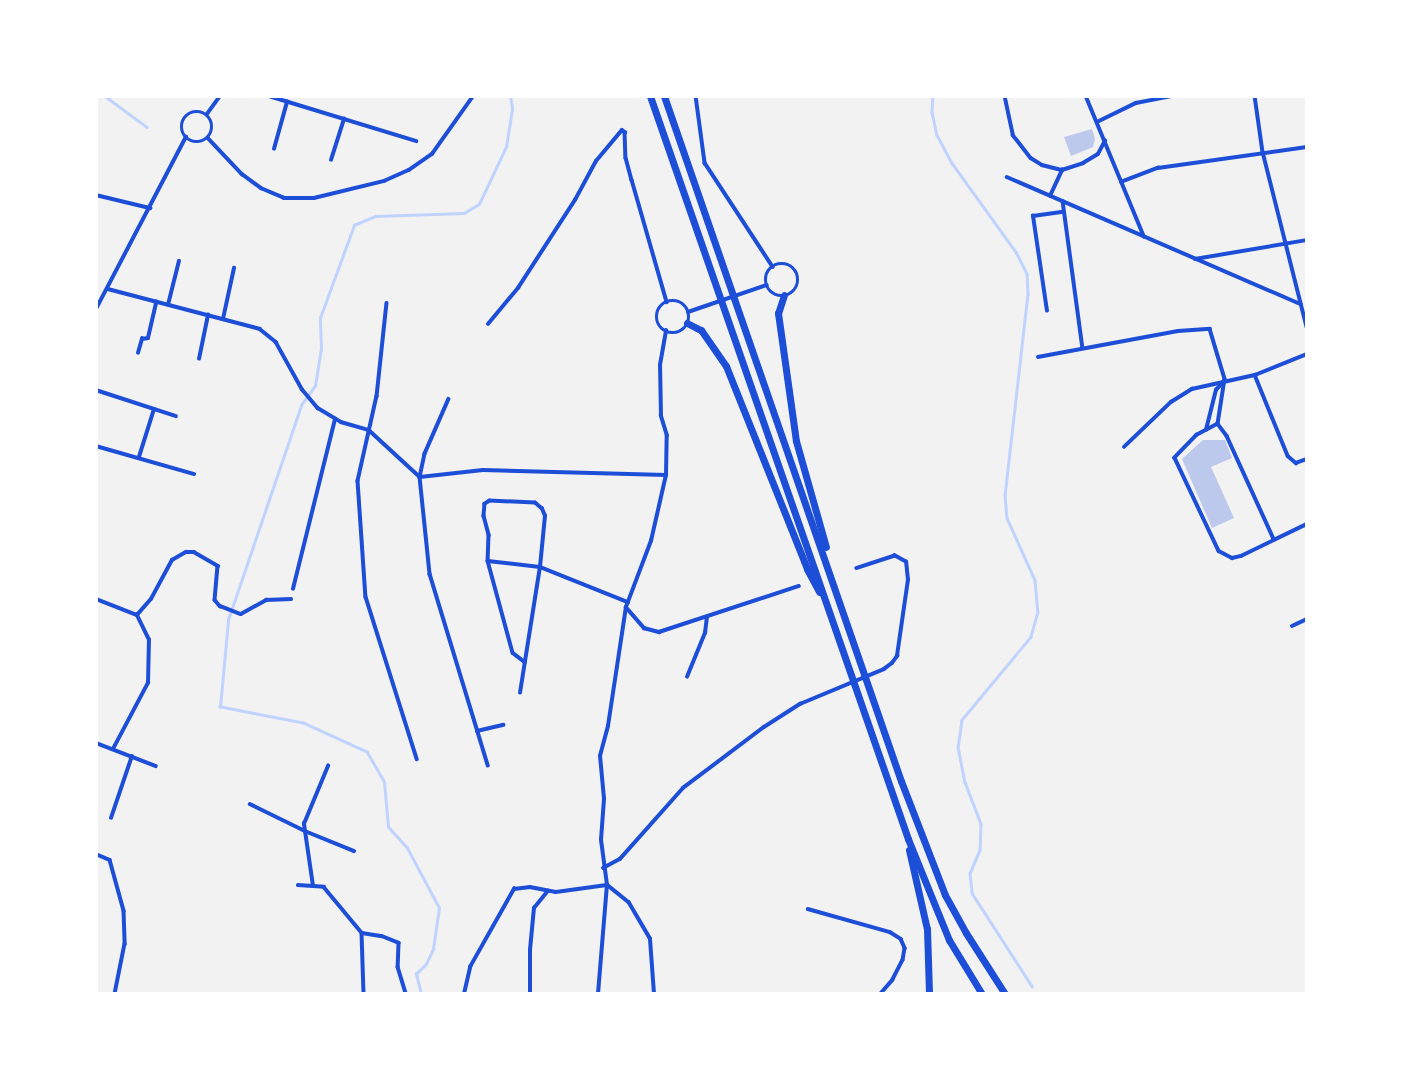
<!DOCTYPE html>
<html>
<head>
<meta charset="utf-8">
<style>
  body { margin:0 }
  #map { position:relative; width:1403px; height:1090px; overflow:hidden; background:#f2f2f2; font-family:"Space Grotesk",sans-serif }
  div>[style] { position:absolute }
  [style*='--x'] { left:calc(var(--x)*1px); top:calc(var(--y)*1px); width:calc(var(--w)*1px); rotate:calc(var(--a)*1deg) }
  .stream>* { height:2.5px; margin:-1.25px; padding:0 1.25px; transform-origin:1.25px; border-radius:1.25px; background:#bfd3fe }
  .building>* { inset:0; background:#bdc9ec }
  .minor>* { height:3.5px; margin:-1.75px; padding:0 1.75px; transform-origin:1.75px; border-radius:1.75px; background:#1d4ed8 }
  .minor>.ring { margin:-1.75px; padding:0; box-sizing:content-box; background:none; border:3.5px solid #1d4ed8; border-radius:50% }
  .motorway>* { height:7px; margin:-3.5px; padding:0 3.5px; transform-origin:3.5px; border-radius:3.5px; background:#1d4ed8 }
  span { translate:-50% -50%; white-space:nowrap; text-align:center; line-height:1.15; -webkit-text-stroke:5px #fff; paint-order:stroke }
  .frame { position:absolute; inset:0; border:98px solid #fff; pointer-events:none }
</style>
</head>
<body>
<div id="map">
  <div class="stream">
    <div style="--x:105;--y:96;--w:52;--a:36.4"></div>
    <div style="--x:933;--y:96;--w:16;--a:94"></div>
    <div style="--x:932;--y:112;--w:24;--a:78"></div>
    <div style="--x:937;--y:135;--w:32;--a:62"></div>
    <div style="--x:952;--y:163;--w:110;--a:54.3"></div>
    <div style="--x:1016;--y:252;--w:25;--a:63"></div>
    <div style="--x:1027;--y:274;--w:20;--a:87"></div>
    <div style="--x:1028;--y:294;--w:202;--a:96.5"></div>
    <div style="--x:1005;--y:495;--w:23;--a:85"></div>
    <div style="--x:1007;--y:518;--w:68;--a:65.7"></div>
    <div style="--x:1035;--y:580;--w:32;--a:85"></div>
    <div style="--x:1038;--y:612;--w:26;--a:106"></div>
    <div style="--x:1031;--y:637;--w:108;--a:129.7"></div>
    <div style="--x:962;--y:720;--w:27;--a:98"></div>
    <div style="--x:958;--y:747;--w:36;--a:79"></div>
    <div style="--x:965;--y:782;--w:45;--a:69.1"></div>
    <div style="--x:981;--y:824;--w:26;--a:92"></div>
    <div style="--x:980;--y:850;--w:25;--a:113"></div>
    <div style="--x:970;--y:873;--w:20;--a:84"></div>
    <div style="--x:972;--y:893;--w:111;--a:57.2"></div>
    <div style="--x:1040;--y:993;--w:1;--a:45"></div>
    <div style="--x:421;--y:994;--w:21;--a:-104"></div>
    <div style="--x:416;--y:974;--w:14;--a:-45"></div>
    <div style="--x:426;--y:964;--w:17;--a:-65"></div>
    <div style="--x:433;--y:949;--w:41;--a:-81.7"></div>
    <div style="--x:439;--y:908;--w:68;--a:-118.1"></div>
    <div style="--x:407;--y:848;--w:28;--a:-132"></div>
    <div style="--x:388;--y:827;--w:45;--a:-95.1"></div>
    <div style="--x:384;--y:782;--w:34;--a:-120"></div>
    <div style="--x:367;--y:752;--w:70;--a:-155.6"></div>
    <div style="--x:303;--y:723;--w:85;--a:-169.1"></div>
    <div style="--x:220;--y:707;--w:87;--a:-84.7"></div>
    <div style="--x:228;--y:620;--w:227;--a:-71.2"></div>
    <div style="--x:301;--y:405;--w:24;--a:-54"></div>
    <div style="--x:315;--y:386;--w:36;--a:-81"></div>
    <div style="--x:321;--y:350;--w:32;--a:-92"></div>
    <div style="--x:320;--y:318;--w:99;--a:-69.9"></div>
    <div style="--x:354;--y:225;--w:23;--a:-23"></div>
    <div style="--x:375;--y:216;--w:89;--a:-1.9"></div>
    <div style="--x:464;--y:213;--w:17;--a:-31"></div>
    <div style="--x:479;--y:204;--w:63;--a:-64.7"></div>
    <div style="--x:506;--y:147;--w:39;--a:-81"></div>
    <div style="--x:512;--y:108;--w:12;--a:-99"></div>
  </div>
  <div class="building">
    <div style="clip-path:polygon(1092px 129px,1095px 139px,1093px 147px,1071px 156px,1064px 137px)"></div>
    <div style="clip-path:polygon(1203px 440px,1225px 440px,1232px 458px,1211px 467px,1234px 518px,1212px 528px,1182px 459px)"></div>
  </div>
  <div class="minor">
    <div style="--x:269;--y:96;--w:154;--a:17"></div>
    <div style="--x:696;--y:96;--w:68;--a:82.3"></div>
    <div style="--x:705;--y:163;--w:124;--a:56.8"></div>
    <div style="--x:1005;--y:96;--w:40;--a:78"></div>
    <div style="--x:1013;--y:135;--w:29;--a:52"></div>
    <div style="--x:1031;--y:158;--w:13;--a:32"></div>
    <div style="--x:1042;--y:165;--w:21;--a:14"></div>
    <div style="--x:1062;--y:170;--w:22;--a:-18"></div>
    <div style="--x:1083;--y:163;--w:17;--a:-31"></div>
    <div style="--x:1098;--y:154;--w:15;--a:-62"></div>
    <div style="--x:1086;--y:96;--w:152;--a:67.5"></div>
    <div style="--x:1255;--y:96;--w:57;--a:81.9"></div>
    <div style="--x:1263;--y:152;--w:180;--a:75.9"></div>
    <div class="ring" style="left:182px;top:112px;width:26.5px;height:26.5px"></div>
    <div style="--x:207;--y:114;--w:22;--a:-54"></div>
    <div style="--x:1097;--y:122;--w:43;--a:-26"></div>
    <div style="--x:1136;--y:103;--w:37;--a:-11"></div>
    <div style="--x:208;--y:138;--w:50;--a:46.6"></div>
    <div style="--x:242;--y:174;--w:24;--a:36"></div>
    <div style="--x:261;--y:188;--w:25;--a:23"></div>
    <div style="--x:284;--y:198;--w:30;--a:0"></div>
    <div style="--x:314;--y:198;--w:72;--a:-13.7"></div>
    <div style="--x:384;--y:181;--w:27;--a:-24"></div>
    <div style="--x:409;--y:170;--w:28;--a:-35"></div>
    <div style="--x:432;--y:154;--w:71;--a:-54.7"></div>
    <div style="--x:274;--y:149;--w:49;--a:-74.5"></div>
    <div style="--x:331;--y:160;--w:43;--a:-72.4"></div>
    <div style="--x:1007;--y:177;--w:320;--a:23.4"></div>
    <div style="--x:1121;--y:182;--w:40;--a:-21"></div>
    <div style="--x:1158;--y:168;--w:150;--a:-8"></div>
    <div style="--x:96;--y:195;--w:56;--a:13.5"></div>
    <div style="--x:1050;--y:196;--w:29;--a:-65"></div>
    <div style="--x:1063;--y:201;--w:148;--a:82.3"></div>
    <div style="--x:1195;--y:259;--w:114;--a:-9.6"></div>
    <div class="ring" style="left:766px;top:264px;width:28.5px;height:28.5px"></div>
    <div style="--x:108;--y:289;--w:157;--a:14.7"></div>
    <div style="--x:260;--y:329;--w:21;--a:39"></div>
    <div style="--x:276;--y:342;--w:54;--a:61"></div>
    <div style="--x:302;--y:389;--w:25;--a:50"></div>
    <div style="--x:318;--y:408;--w:27;--a:31"></div>
    <div style="--x:341;--y:422;--w:29;--a:16"></div>
    <div style="--x:369;--y:430;--w:69;--a:42.7"></div>
    <div style="--x:420;--y:477;--w:63;--a:-6.3"></div>
    <div style="--x:483;--y:470;--w:183;--a:1.6"></div>
    <div class="ring" style="left:657px;top:301px;width:28.5px;height:28.5px"></div>
    <div style="--x:387;--y:303;--w:94;--a:96.1"></div>
    <div style="--x:377;--y:396;--w:87;--a:102.6"></div>
    <div style="--x:358;--y:481;--w:116;--a:86.1"></div>
    <div style="--x:366;--y:597;--w:170;--a:72.5"></div>
    <div style="--x:168;--y:305;--w:45;--a:-76"></div>
    <div style="--x:96;--y:309;--w:194;--a:-62.4"></div>
    <div style="--x:1047;--y:311;--w:96;--a:-98.4"></div>
    <div style="--x:1033;--y:216;--w:30;--a:-8"></div>
    <div style="--x:688;--y:312;--w:83;--a:-18.9"></div>
    <div style="--x:223;--y:319;--w:52;--a:-77.8"></div>
    <div style="--x:488;--y:324;--w:47;--a:-50.2"></div>
    <div style="--x:518;--y:288;--w:105;--a:-57.1"></div>
    <div style="--x:575;--y:200;--w:44;--a:-61.7"></div>
    <div style="--x:596;--y:161;--w:40;--a:-50"></div>
    <div style="--x:622;--y:130;--w:4;--a:34"></div>
    <div style="--x:625;--y:132;--w:26;--a:88"></div>
    <div style="--x:626;--y:158;--w:23;--a:75"></div>
    <div style="--x:632;--y:180;--w:127;--a:74"></div>
    <div style="--x:138;--y:353;--w:15;--a:-74"></div>
    <div style="--x:142;--y:339;--w:6;--a:-9"></div>
    <div style="--x:148;--y:338;--w:37;--a:-77"></div>
    <div style="--x:1038;--y:357;--w:142;--a:-10.5"></div>
    <div style="--x:1178;--y:331;--w:32;--a:-4"></div>
    <div style="--x:1210;--y:329;--w:52;--a:73.3"></div>
    <div style="--x:1225;--y:379;--w:46;--a:98.8"></div>
    <div style="--x:199;--y:359;--w:45;--a:-78.4"></div>
    <div style="--x:1255;--y:375;--w:87;--a:67.8"></div>
    <div style="--x:1288;--y:456;--w:11;--a:41"></div>
    <div style="--x:1296;--y:463;--w:12;--a:-20"></div>
    <div style="--x:96;--y:390;--w:84;--a:18"></div>
    <div style="--x:449;--y:399;--w:60;--a:113.6"></div>
    <div style="--x:425;--y:454;--w:24;--a:102"></div>
    <div style="--x:420;--y:477;--w:98;--a:84.1"></div>
    <div style="--x:430;--y:574;--w:200;--a:73.1"></div>
    <div style="--x:1218;--y:424;--w:24;--a:152"></div>
    <div style="--x:1197;--y:435;--w:32;--a:134"></div>
    <div style="--x:1175;--y:458;--w:103;--a:64.7"></div>
    <div style="--x:1219;--y:551;--w:15;--a:28"></div>
    <div style="--x:1232;--y:558;--w:9;--a:-13"></div>
    <div style="--x:1241;--y:556;--w:73;--a:-25.9"></div>
    <div style="--x:1218;--y:424;--w:15;--a:53"></div>
    <div style="--x:1227;--y:436;--w:113;--a:65.5"></div>
    <div style="--x:1206;--y:430;--w:41;--a:-76"></div>
    <div style="--x:1216;--y:390;--w:12;--a:-48"></div>
    <div style="--x:96;--y:446;--w:102;--a:15.9"></div>
    <div style="--x:1124;--y:447;--w:65;--a:-43.8"></div>
    <div style="--x:1171;--y:402;--w:25;--a:-32"></div>
    <div style="--x:1192;--y:389;--w:65;--a:-12.5"></div>
    <div style="--x:1255;--y:375;--w:56;--a:-22"></div>
    <div style="--x:139;--y:457;--w:50;--a:-72.6"></div>
    <div style="--x:488;--y:561;--w:52;--a:6.6"></div>
    <div style="--x:540;--y:567;--w:95;--a:21.7"></div>
    <div style="--x:293;--y:589;--w:175;--a:-76.1"></div>
    <div style="--x:96;--y:599;--w:44;--a:21.3"></div>
    <div style="--x:626;--y:607;--w:28;--a:49"></div>
    <div style="--x:644;--y:628;--w:16;--a:15"></div>
    <div style="--x:659;--y:632;--w:147;--a:-18.2"></div>
    <div style="--x:137;--y:615;--w:21;--a:-49"></div>
    <div style="--x:151;--y:599;--w:44;--a:-61.7"></div>
    <div style="--x:172;--y:560;--w:16;--a:-30"></div>
    <div style="--x:186;--y:552;--w:8;--a:0"></div>
    <div style="--x:194;--y:552;--w:28;--a:30"></div>
    <div style="--x:218;--y:566;--w:34;--a:95"></div>
    <div style="--x:215;--y:600;--w:8;--a:50"></div>
    <div style="--x:220;--y:606;--w:22;--a:21"></div>
    <div style="--x:241;--y:614;--w:29;--a:-29"></div>
    <div style="--x:266;--y:600;--w:25;--a:-2"></div>
    <div style="--x:1292;--y:626;--w:17;--a:-25"></div>
    <div style="--x:687;--y:677;--w:48;--a:-67.8"></div>
    <div style="--x:705;--y:633;--w:16;--a:-83"></div>
    <div style="--x:520;--y:693;--w:128;--a:-81"></div>
    <div style="--x:540;--y:567;--w:51;--a:-84.4"></div>
    <div style="--x:545;--y:516;--w:8;--a:-113"></div>
    <div style="--x:542;--y:509;--w:9;--a:-139"></div>
    <div style="--x:535;--y:503;--w:45;--a:-177.5"></div>
    <div style="--x:490;--y:501;--w:6;--a:149"></div>
    <div style="--x:485;--y:504;--w:12;--a:95"></div>
    <div style="--x:484;--y:516;--w:20;--a:75"></div>
    <div style="--x:489;--y:535;--w:26;--a:92"></div>
    <div style="--x:488;--y:561;--w:95;--a:74.8"></div>
    <div style="--x:513;--y:653;--w:15;--a:37"></div>
    <div style="--x:477;--y:731;--w:27;--a:-13"></div>
    <div style="--x:96;--y:743;--w:64;--a:21"></div>
    <div style="--x:113;--y:749;--w:75;--a:-62.1"></div>
    <div style="--x:148;--y:683;--w:43;--a:-88.7"></div>
    <div style="--x:149;--y:640;--w:28;--a:-116"></div>
    <div style="--x:250;--y:804;--w:61;--a:26.1"></div>
    <div style="--x:305;--y:831;--w:53;--a:22.2"></div>
    <div style="--x:111;--y:818;--w:65;--a:-71.3"></div>
    <div style="--x:96;--y:854;--w:15;--a:23"></div>
    <div style="--x:110;--y:860;--w:53;--a:74.6"></div>
    <div style="--x:124;--y:911;--w:33;--a:88"></div>
    <div style="--x:125;--y:944;--w:51;--a:101.3"></div>
    <div style="--x:603;--y:868;--w:19;--a:-28"></div>
    <div style="--x:620;--y:859;--w:95;--a:-48.4"></div>
    <div style="--x:683;--y:788;--w:101;--a:-37"></div>
    <div style="--x:764;--y:727;--w:43;--a:-32.6"></div>
    <div style="--x:800;--y:704;--w:91;--a:-22.6"></div>
    <div style="--x:884;--y:669;--w:10;--a:-37"></div>
    <div style="--x:892;--y:663;--w:9;--a:-54"></div>
    <div style="--x:897;--y:656;--w:77;--a:-81.8"></div>
    <div style="--x:908;--y:580;--w:18;--a:-96"></div>
    <div style="--x:906;--y:562;--w:13;--a:-151"></div>
    <div style="--x:895;--y:556;--w:40;--a:162"></div>
    <div style="--x:298;--y:885;--w:26;--a:4"></div>
    <div style="--x:324;--y:887;--w:60;--a:50.4"></div>
    <div style="--x:362;--y:933;--w:20;--a:9"></div>
    <div style="--x:382;--y:936;--w:18;--a:22"></div>
    <div style="--x:399;--y:943;--w:24;--a:92"></div>
    <div style="--x:398;--y:967;--w:28;--a:73"></div>
    <div style="--x:313;--y:886;--w:63;--a:-98.3"></div>
    <div style="--x:304;--y:824;--w:63;--a:-67.5"></div>
    <div style="--x:808;--y:909;--w:85;--a:15.7"></div>
    <div style="--x:890;--y:932;--w:13;--a:32"></div>
    <div style="--x:901;--y:939;--w:10;--a:66"></div>
    <div style="--x:905;--y:948;--w:12;--a:99"></div>
    <div style="--x:903;--y:960;--w:22;--a:117"></div>
    <div style="--x:893;--y:980;--w:18;--a:131"></div>
    <div style="--x:362;--y:933;--w:61;--a:88.1"></div>
    <div style="--x:464;--y:994;--w:28;--a:-77"></div>
    <div style="--x:470;--y:967;--w:90;--a:-60.6"></div>
    <div style="--x:514;--y:889;--w:16;--a:-7"></div>
    <div style="--x:530;--y:887;--w:26;--a:11"></div>
    <div style="--x:556;--y:892;--w:51;--a:-7.8"></div>
    <div style="--x:530;--y:994;--w:44;--a:-90"></div>
    <div style="--x:530;--y:950;--w:42;--a:-84.6"></div>
    <div style="--x:534;--y:908;--w:22;--a:-51"></div>
    <div style="--x:598;--y:994;--w:109;--a:-85.3"></div>
    <div style="--x:654;--y:994;--w:55;--a:-94.2"></div>
    <div style="--x:650;--y:939;--w:42;--a:-120.3"></div>
    <div style="--x:629;--y:903;--w:28;--a:-141"></div>
    <div style="--x:607;--y:885;--w:45;--a:-97.6"></div>
    <div style="--x:601;--y:840;--w:41;--a:-85.8"></div>
    <div style="--x:604;--y:799;--w:43;--a:-95.3"></div>
    <div style="--x:600;--y:756;--w:31;--a:-75"></div>
    <div style="--x:608;--y:726;--w:120;--a:-81.4"></div>
    <div style="--x:626;--y:607;--w:71;--a:-69.3"></div>
    <div style="--x:651;--y:541;--w:68;--a:-77.2"></div>
    <div style="--x:666;--y:475;--w:39;--a:-89"></div>
    <div style="--x:667;--y:436;--w:21;--a:-107"></div>
    <div style="--x:661;--y:416;--w:51;--a:-91.1"></div>
    <div style="--x:660;--y:365;--w:35;--a:-80"></div>
  </div>
  <div class="motorway">
    <div style="--x:650;--y:96;--w:787;--a:70.85"></div>
    <div style="--x:908;--y:839;--w:109;--a:67.9"></div>
    <div style="--x:949;--y:940;--w:63;--a:58.6"></div>
    <div style="--x:664;--y:96;--w:725;--a:70.92"></div>
    <div style="--x:901;--y:781;--w:122;--a:68.9"></div>
    <div style="--x:945;--y:895;--w:43;--a:61.1"></div>
    <div style="--x:966;--y:933;--w:72;--a:57.4"></div>
    <div style="--x:784;--y:295;--w:19;--a:108"></div>
    <div style="--x:778;--y:313;--w:129;--a:82"></div>
    <div style="--x:796;--y:441;--w:110;--a:74.2"></div>
    <div style="--x:687;--y:323;--w:16;--a:27"></div>
    <div style="--x:701;--y:330;--w:44;--a:55.2"></div>
    <div style="--x:726;--y:366;--w:219;--a:68.2"></div>
    <div style="--x:807;--y:569;--w:26;--a:62"></div>
    <div style="--x:909;--y:850;--w:81;--a:77.2"></div>
    <div style="--x:927;--y:929;--w:65;--a:88.2"></div>
  </div>
  <div class="frame"></div>
</div>
</body>
</html>
